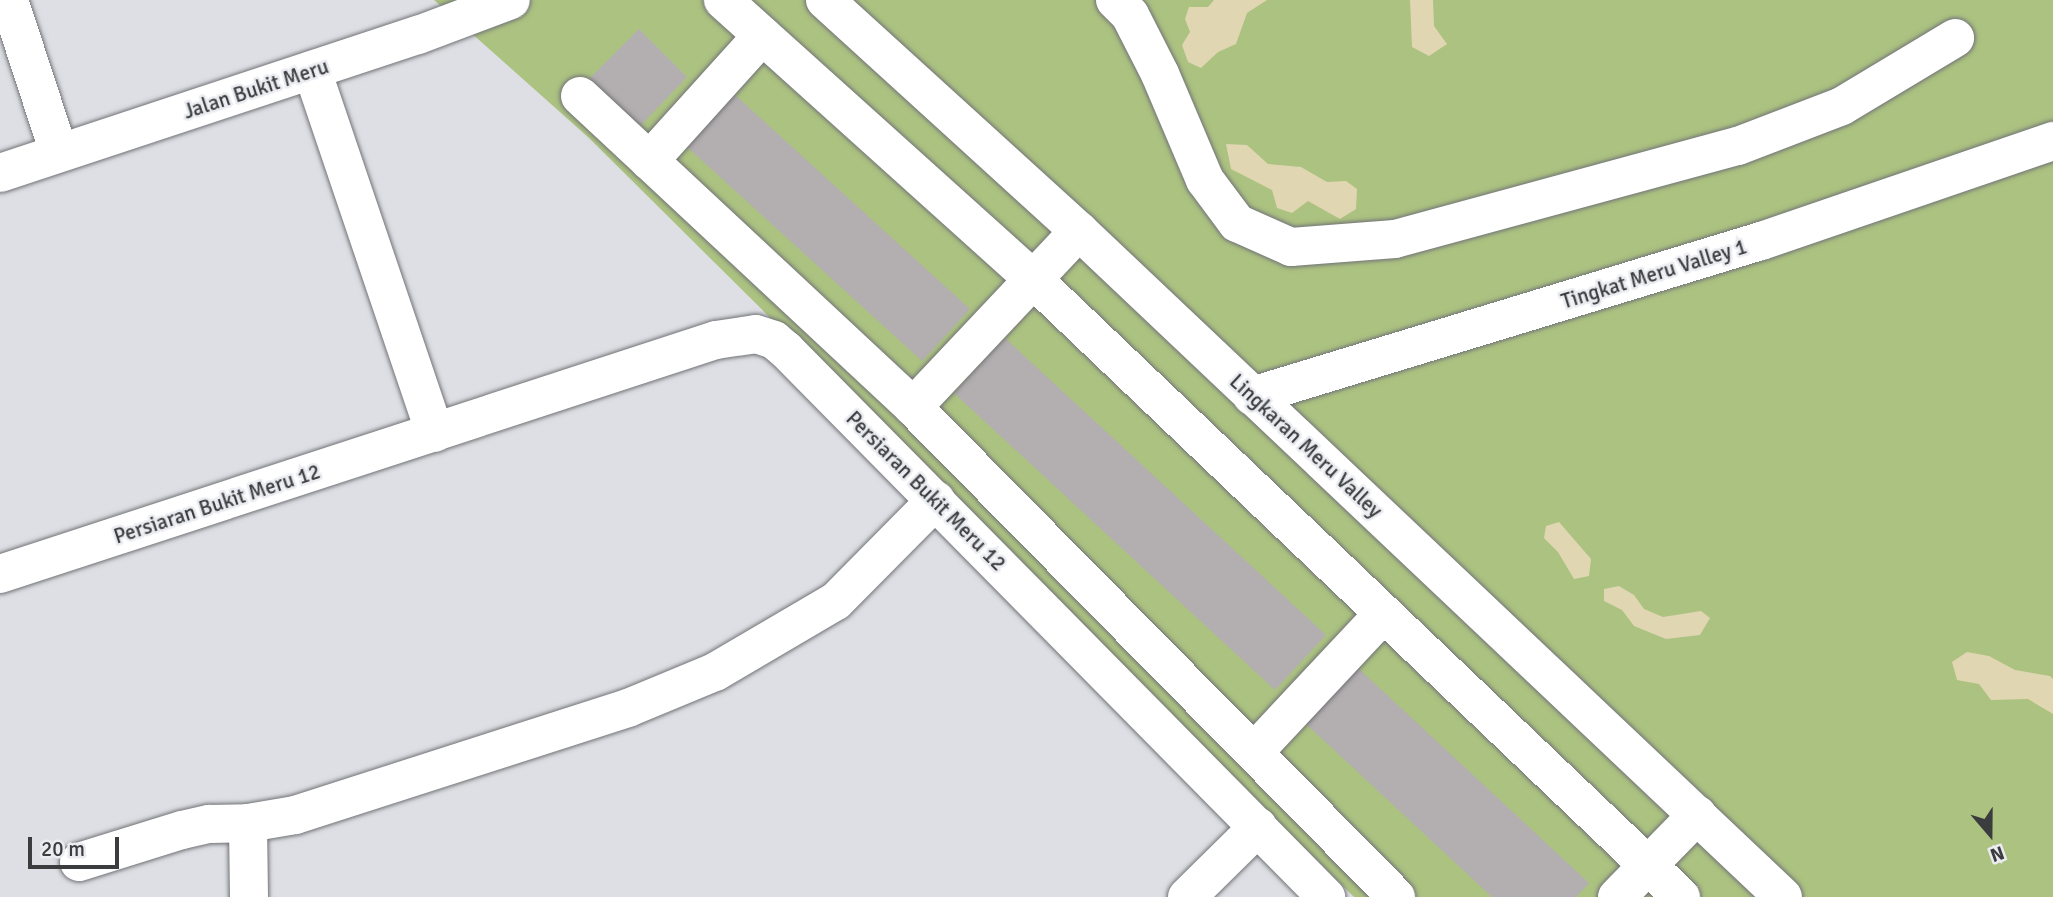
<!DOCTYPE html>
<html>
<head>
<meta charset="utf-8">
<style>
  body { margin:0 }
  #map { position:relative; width:2053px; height:897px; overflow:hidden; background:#dedfe4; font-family:Signika,sans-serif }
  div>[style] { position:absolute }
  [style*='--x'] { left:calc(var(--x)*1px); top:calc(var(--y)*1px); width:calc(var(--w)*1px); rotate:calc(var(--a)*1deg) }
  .green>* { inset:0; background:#acc281 }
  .sand>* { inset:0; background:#e0d6b1 }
  .building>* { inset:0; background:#b3aeb0 }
  .roads { filter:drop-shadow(0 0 2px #717377) drop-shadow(0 0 2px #717377) }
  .minor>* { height:38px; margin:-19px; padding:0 19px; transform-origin:19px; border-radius:19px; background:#fff }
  span { translate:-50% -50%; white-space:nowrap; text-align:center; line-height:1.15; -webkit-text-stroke:5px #ebecf1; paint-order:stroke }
  .street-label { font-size:21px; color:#3b3c3e }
  .north { position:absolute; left:1955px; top:799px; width:70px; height:70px; -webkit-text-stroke:5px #ebecf1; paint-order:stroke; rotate:160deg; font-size:19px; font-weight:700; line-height:28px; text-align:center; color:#3b3c3e }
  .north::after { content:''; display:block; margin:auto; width:24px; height:32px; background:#3b3c3e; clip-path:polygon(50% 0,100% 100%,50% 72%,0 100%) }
  .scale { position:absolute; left:28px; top:837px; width:91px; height:32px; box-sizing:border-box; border:4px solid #3b3c3e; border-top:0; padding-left:9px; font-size:21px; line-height:24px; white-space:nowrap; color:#3b3c3e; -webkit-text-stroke:5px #ebecf1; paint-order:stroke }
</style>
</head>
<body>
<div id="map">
  <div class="green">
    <div style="clip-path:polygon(434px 0,2053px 0,2053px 897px,1354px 897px,588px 137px)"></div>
  </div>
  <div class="sand">
    <div style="clip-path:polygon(1214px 0,1267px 0,1247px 13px,1236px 44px,1218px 52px,1201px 68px,1188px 62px,1182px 45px,1190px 32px,1185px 19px,1189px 7px,1208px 7px)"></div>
    <div style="clip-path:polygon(1410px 0,1433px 0,1434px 26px,1447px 44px,1429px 56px,1412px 47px)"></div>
    <div style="clip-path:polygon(1226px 144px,1247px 145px,1268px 164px,1301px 167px,1327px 182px,1346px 181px,1357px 189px,1356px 209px,1340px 219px,1308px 201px,1292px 213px,1277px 208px,1272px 190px,1231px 169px)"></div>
    <div style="clip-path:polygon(1559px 522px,1591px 559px,1589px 576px,1574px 579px,1558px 552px,1544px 538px,1546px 526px)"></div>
    <div style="clip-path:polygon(1619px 586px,1634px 595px,1644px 609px,1663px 617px,1701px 611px,1710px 618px,1700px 635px,1666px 639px,1634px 626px,1622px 610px,1604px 601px,1604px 589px)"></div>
    <div style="clip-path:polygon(1967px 652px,1989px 656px,2015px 670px,2050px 676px,2053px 679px,2053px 714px,2028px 699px,1991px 700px,1979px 684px,1957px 680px,1952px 662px)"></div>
  </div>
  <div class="building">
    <div style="clip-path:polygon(639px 29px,687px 77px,640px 126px,590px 78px)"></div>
    <div style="clip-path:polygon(734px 94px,970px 309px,922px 361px,686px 146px)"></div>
    <div style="clip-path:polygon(1005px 338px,1326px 635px,1275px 690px,954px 393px)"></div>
    <div style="clip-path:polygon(1357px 667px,1589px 883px,1576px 897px,1492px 897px,1304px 722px)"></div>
  </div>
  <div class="roads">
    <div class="minor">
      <div style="--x:9;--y:0;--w:161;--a:71.9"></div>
      <div style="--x:723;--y:0;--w:418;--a:42"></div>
      <div style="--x:1034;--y:280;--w:894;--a:43.64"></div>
      <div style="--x:825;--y:0;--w:343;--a:42.3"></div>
      <div style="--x:1079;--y:231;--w:969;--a:43.41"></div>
      <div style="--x:1115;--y:0;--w:21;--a:45"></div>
      <div style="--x:1130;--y:15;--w:66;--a:63"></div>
      <div style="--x:1160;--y:74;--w:115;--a:67"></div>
      <div style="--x:1205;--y:180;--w:54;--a:53.3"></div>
      <div style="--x:1237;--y:223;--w:59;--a:24"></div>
      <div style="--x:1291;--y:247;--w:104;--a:-4.4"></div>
      <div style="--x:1395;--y:239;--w:355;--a:-15.2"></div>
      <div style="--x:1738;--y:146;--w:111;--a:-21"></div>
      <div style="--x:1842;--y:106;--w:132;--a:-31"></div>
      <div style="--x:312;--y:70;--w:383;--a:71.3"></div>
      <div style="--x:580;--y:96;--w:456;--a:43"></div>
      <div style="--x:913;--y:407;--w:688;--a:45.41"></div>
      <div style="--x:649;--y:161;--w:169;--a:-47.9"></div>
      <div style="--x:0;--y:173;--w:440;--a:-18.3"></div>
      <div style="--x:418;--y:35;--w:99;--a:-20.6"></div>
      <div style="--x:1252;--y:396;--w:532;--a:-16.94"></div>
      <div style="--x:1761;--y:241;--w:309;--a:-18.9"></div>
      <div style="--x:913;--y:407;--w:242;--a:-46.7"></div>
      <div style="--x:0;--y:574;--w:753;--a:-18.1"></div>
      <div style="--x:716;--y:340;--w:40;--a:-8.5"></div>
      <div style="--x:756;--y:334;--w:19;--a:18"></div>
      <div style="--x:774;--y:340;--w:16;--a:40"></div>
      <div style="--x:786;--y:350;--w:769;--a:45.37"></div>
      <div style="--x:1255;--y:751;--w:187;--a:-46.9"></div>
      <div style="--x:79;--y:862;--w:108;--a:-17.3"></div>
      <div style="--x:182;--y:830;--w:28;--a:-13"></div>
      <div style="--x:209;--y:824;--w:39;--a:-1"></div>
      <div style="--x:249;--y:897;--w:74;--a:-90.8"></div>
      <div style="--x:248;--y:823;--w:48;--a:-9.7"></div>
      <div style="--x:295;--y:815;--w:350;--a:-17.8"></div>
      <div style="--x:628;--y:708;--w:94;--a:-22.5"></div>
      <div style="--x:715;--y:672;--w:140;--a:-30.4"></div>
      <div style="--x:836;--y:601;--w:142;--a:-45.3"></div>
      <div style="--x:1187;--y:897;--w:100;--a:-44.6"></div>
      <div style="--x:1617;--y:897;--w:115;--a:-45.7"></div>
    </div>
  </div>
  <div class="street-label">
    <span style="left:256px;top:89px;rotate:-18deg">Jalan Bukit Meru</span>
    <span style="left:1654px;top:274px;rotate:-17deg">Tingkat Meru Valley 1</span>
    <span style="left:1306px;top:446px;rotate:43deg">Lingkaran Meru Valley</span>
    <span style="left:926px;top:491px;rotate:45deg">Persiaran Bukit Meru 12</span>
    <span style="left:217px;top:504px;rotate:-18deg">Persiaran Bukit Meru 12</span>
  </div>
  <div class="north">N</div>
  <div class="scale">20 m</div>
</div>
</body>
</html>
